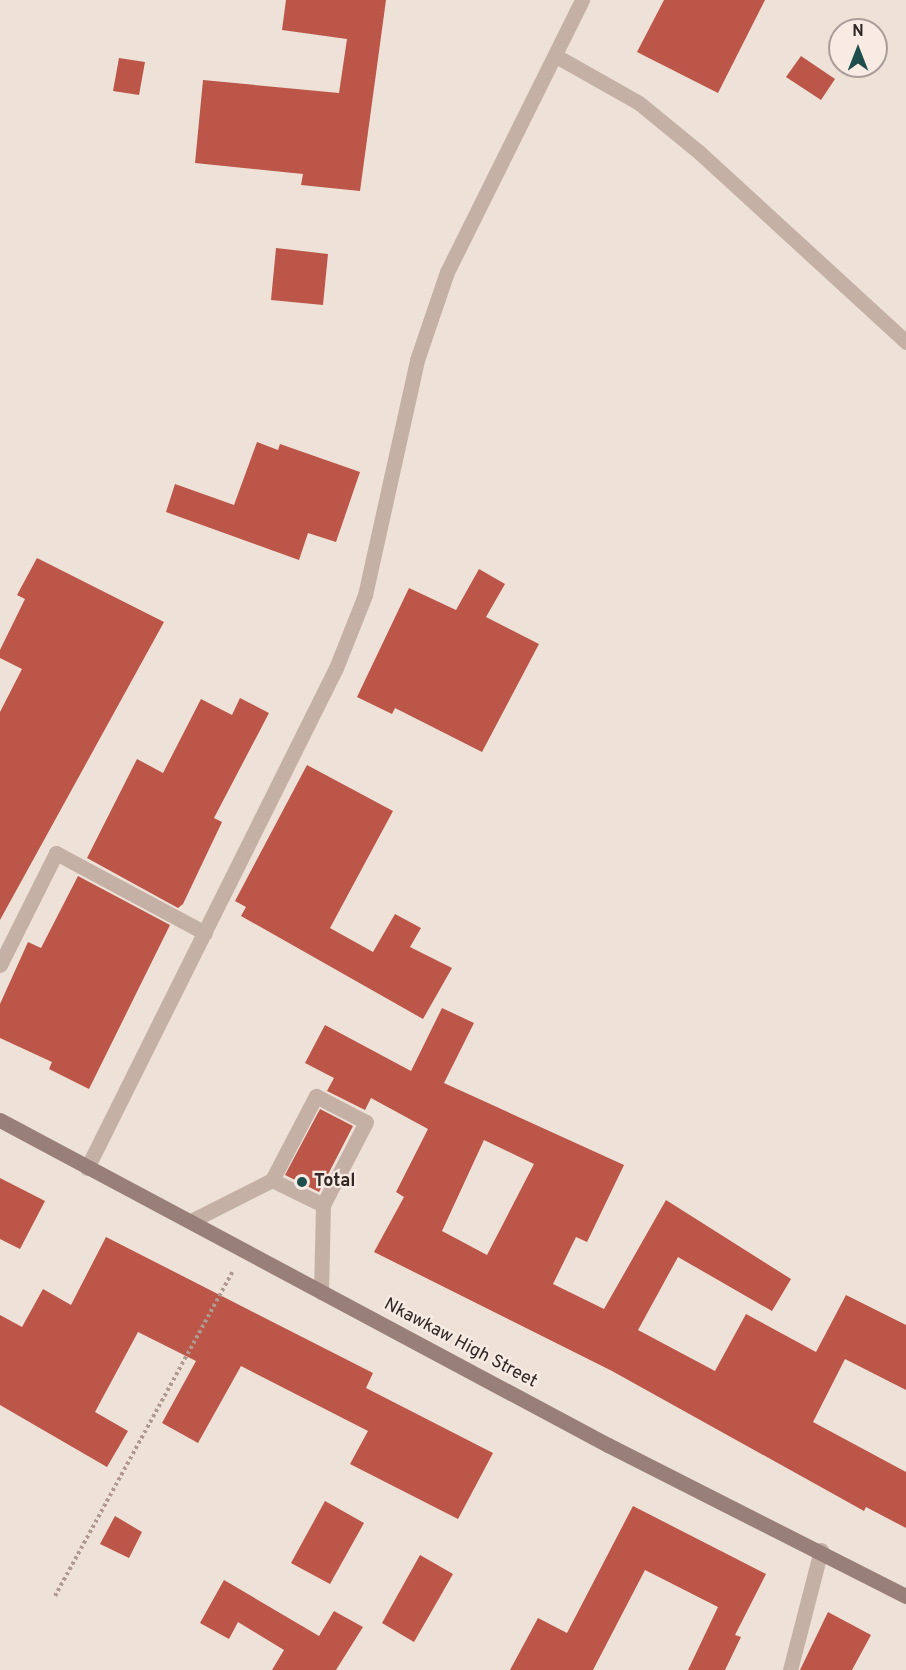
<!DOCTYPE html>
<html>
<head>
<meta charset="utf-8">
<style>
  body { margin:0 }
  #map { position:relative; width:906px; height:1670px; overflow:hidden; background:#eee1d8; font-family:Overpass,sans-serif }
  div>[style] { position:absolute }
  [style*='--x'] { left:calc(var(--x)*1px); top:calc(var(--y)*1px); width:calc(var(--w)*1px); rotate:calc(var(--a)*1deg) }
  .building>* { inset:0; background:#bb5649 }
  .path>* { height:4px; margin-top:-2px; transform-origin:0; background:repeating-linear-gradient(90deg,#b09a90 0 3px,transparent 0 6px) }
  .service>* { height:15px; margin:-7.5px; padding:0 7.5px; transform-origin:7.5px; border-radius:7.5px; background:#c5b0a5 }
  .minor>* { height:15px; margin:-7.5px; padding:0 7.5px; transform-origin:7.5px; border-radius:7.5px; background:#c5b0a5 }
  .secondary>* { height:15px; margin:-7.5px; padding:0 7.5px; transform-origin:7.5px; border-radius:7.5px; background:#987f77 }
  .dots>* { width:16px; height:16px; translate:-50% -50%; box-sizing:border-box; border:3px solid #f7ebe4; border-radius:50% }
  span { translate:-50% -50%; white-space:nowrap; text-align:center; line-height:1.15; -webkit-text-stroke:4.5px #f7ebe4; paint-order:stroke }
  .poi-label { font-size:18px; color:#312826; font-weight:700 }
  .left { translate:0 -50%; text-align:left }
  .street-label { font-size:18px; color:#312826 }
  .north { position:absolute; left:828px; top:18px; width:60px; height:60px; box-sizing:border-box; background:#f7ebe4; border:2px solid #a89d98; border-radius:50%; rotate:0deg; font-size:16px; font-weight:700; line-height:24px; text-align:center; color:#312826 }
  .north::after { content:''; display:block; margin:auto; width:21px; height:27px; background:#1f4f4c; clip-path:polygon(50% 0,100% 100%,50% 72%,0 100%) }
</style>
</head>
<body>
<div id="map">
  <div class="building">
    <div style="clip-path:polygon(286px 0,386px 0,360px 191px,301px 185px,303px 174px,195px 163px,203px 80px,339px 93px,347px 39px,282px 30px)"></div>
    <div style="clip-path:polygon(664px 0,765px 0,718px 93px,637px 52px)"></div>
    <div style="clip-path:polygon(801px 56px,835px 79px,821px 100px,786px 77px)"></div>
    <div style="clip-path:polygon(119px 58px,145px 62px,139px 95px,113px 91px)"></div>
    <div style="clip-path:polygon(276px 248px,328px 254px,323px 305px,271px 300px)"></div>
    <div style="clip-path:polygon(257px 442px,278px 450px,280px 444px,360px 472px,336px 542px,308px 533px,299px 560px,166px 512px,175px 484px,234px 505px)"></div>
    <div style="clip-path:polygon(37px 558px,164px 622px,0 920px,0 712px,22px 669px,0 658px,0 650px,25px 599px,17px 595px)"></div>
    <div style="clip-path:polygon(479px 569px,505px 584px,486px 617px,539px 644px,482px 752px,395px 708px,392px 714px,357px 697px,409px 588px,456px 610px)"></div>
    <div style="clip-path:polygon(240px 698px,269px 713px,214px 818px,222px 822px,183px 904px,178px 908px,87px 858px,137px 759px,163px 773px,201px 699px,232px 715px)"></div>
    <div style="clip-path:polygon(307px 765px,393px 811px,330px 928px,373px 952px,395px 914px,421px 928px,410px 947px,452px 968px,423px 1019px,241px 916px,246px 907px,235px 901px)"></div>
    <div style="clip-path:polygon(78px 876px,170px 925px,89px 1089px,49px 1069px,52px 1062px,0 1038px,0 1004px,28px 942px,41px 948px)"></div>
    <div style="clip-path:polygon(evenodd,442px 1008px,474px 1023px,444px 1083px,624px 1165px,587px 1242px,576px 1237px,553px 1284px,604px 1309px,666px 1200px,791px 1279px,772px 1311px,678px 1257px,638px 1330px,715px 1371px,746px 1314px,816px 1352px,846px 1295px,906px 1325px,906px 1390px,845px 1359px,813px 1422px,906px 1472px,906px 1528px,866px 1507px,864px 1511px,612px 1371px,374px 1252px,404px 1197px,396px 1192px,428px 1129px,371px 1098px,365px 1110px,327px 1091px,334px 1078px,305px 1063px,325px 1025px,411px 1071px,442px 1008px,484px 1140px,534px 1164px,487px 1255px,442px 1231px,484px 1140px)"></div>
    <div style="clip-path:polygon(320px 1109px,353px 1126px,319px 1192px,285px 1175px)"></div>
    <div style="clip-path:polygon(0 1178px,45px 1201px,20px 1249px,0 1239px)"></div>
    <div style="clip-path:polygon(106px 1237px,373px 1373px,366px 1388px,493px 1453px,458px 1519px,350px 1464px,368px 1431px,241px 1366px,198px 1443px,162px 1423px,196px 1361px,138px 1332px,95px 1412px,128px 1431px,107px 1467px,0 1405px,0 1315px,22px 1327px,43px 1289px,71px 1305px)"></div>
    <div style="clip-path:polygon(325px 1501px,364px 1523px,330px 1584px,291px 1563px)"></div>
    <div style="clip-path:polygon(633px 1506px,766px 1574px,735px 1635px,741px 1637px,725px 1670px,688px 1670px,718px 1607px,645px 1570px,593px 1670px,510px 1670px,538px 1618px,567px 1633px)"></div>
    <div style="clip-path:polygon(115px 1516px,142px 1532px,129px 1558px,100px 1544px)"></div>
    <div style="clip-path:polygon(420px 1555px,453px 1574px,414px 1642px,382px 1623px)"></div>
    <div style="clip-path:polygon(224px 1580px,319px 1636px,334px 1611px,363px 1627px,336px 1670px,272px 1670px,284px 1650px,238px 1622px,229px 1639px,200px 1623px)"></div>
    <div style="clip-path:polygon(828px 1612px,871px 1635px,852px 1670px,800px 1670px)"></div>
  </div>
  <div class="path">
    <div style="--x:55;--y:1596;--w:371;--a:-61.3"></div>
  </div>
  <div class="service">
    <div style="--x:272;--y:1180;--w:57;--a:26.1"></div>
    <div style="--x:191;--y:1221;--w:91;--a:-26.8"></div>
    <div style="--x:272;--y:1180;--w:95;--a:-62.4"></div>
    <div style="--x:316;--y:1096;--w:56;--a:27.5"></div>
    <div style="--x:366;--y:1122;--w:93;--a:117.4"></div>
    <div style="--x:323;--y:1205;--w:87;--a:91.3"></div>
    <div style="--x:790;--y:1670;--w:124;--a:-75.5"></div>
  </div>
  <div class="minor">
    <div style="--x:556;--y:56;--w:95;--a:29.5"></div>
    <div style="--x:639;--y:103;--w:79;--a:39.3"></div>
    <div style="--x:700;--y:153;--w:280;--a:42.5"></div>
    <div style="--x:0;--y:965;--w:125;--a:-63.4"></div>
    <div style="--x:56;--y:853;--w:169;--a:28.2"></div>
    <div style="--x:87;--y:1168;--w:559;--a:-63.53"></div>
    <div style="--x:336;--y:668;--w:79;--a:-68.3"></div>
    <div style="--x:365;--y:595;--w:241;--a:-77.5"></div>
    <div style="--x:417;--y:360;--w:93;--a:-71.2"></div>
    <div style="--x:447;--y:272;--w:304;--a:-63.6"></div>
  </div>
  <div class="secondary">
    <div style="--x:0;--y:1120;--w:689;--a:28.13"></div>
    <div style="--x:608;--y:1445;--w:334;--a:26.9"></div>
  </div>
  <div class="dots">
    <div style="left:302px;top:1182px;background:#1f4f4c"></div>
  </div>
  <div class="poi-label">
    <span class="left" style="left:314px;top:1182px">Total</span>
  </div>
  <div class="street-label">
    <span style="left:460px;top:1344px;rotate:28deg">Nkawkaw High Street</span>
  </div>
  <div class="north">N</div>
</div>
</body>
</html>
